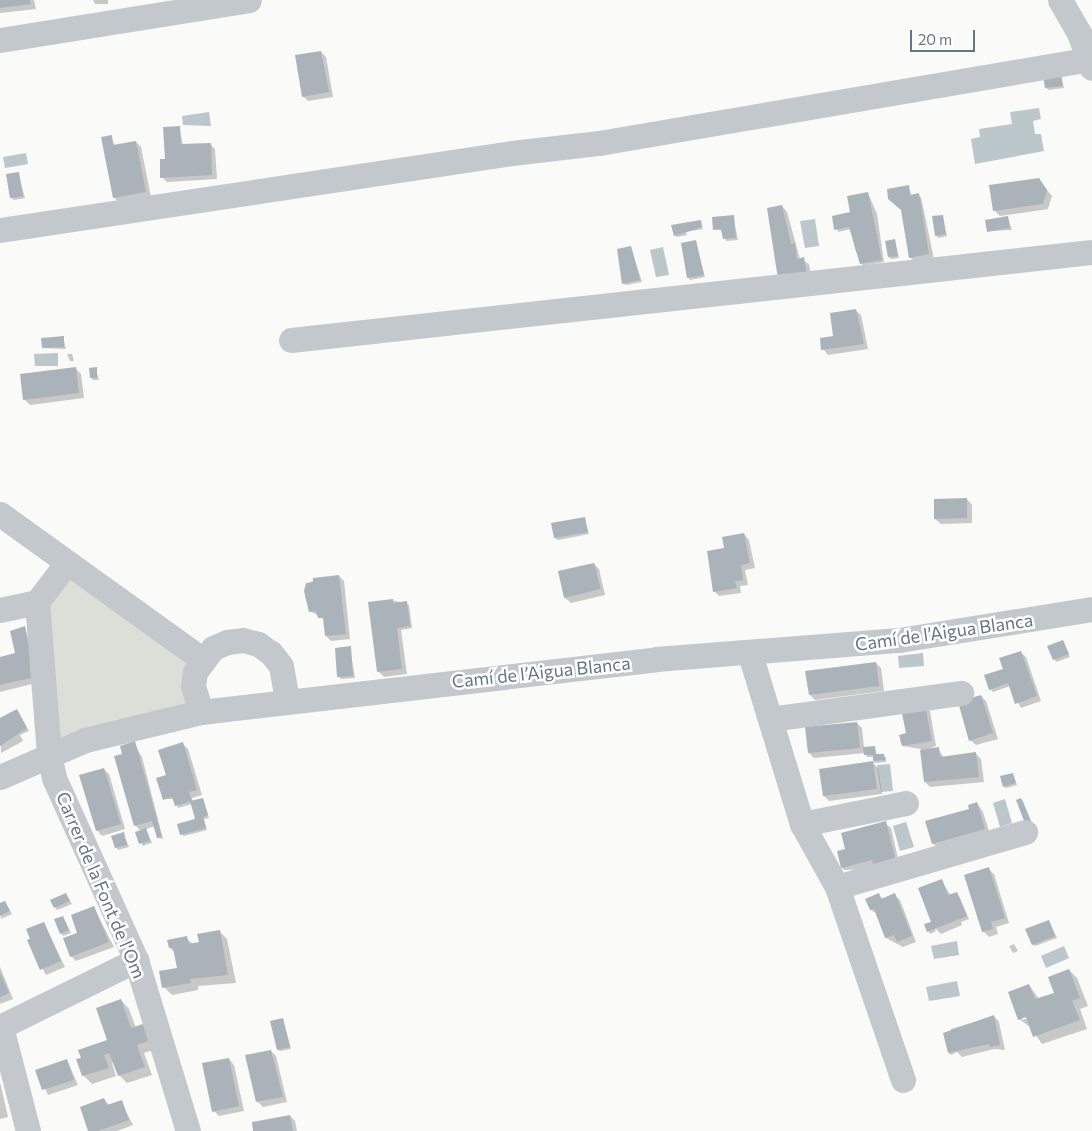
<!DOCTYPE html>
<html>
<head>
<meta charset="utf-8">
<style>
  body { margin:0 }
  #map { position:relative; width:1092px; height:1131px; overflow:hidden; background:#fafaf8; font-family:Commissioner,sans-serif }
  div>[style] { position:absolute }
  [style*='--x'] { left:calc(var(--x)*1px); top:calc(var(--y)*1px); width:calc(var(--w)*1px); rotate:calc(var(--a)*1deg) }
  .green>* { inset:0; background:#dadfd7 }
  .water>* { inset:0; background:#bbc7cb }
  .shadow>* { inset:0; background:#0003 }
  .building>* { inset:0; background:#aab3b9 }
  .minor>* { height:25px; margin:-12.5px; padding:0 12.5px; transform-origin:12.5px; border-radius:12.5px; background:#c3c8cc }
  span { translate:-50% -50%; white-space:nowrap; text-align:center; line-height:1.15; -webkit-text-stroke:5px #fff; paint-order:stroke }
  .street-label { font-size:18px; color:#657683 }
  .scale { position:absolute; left:910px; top:30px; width:65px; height:22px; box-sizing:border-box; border:2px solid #657683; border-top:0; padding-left:6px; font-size:15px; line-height:18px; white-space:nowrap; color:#657683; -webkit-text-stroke:4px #fff; paint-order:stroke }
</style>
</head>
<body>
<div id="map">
  <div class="green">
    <div style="clip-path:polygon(66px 568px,198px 659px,196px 710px,52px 750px,40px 604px)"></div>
  </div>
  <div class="water">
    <div style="clip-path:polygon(1039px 108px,1041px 119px,1033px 121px,1035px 134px,1041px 134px,1044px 151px,975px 164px,971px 139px,980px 137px,979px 129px,1012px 124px,1010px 112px)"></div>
    <div style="clip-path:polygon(209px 112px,211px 126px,183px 125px,182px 116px)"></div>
    <div style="clip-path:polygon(26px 153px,28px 164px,5px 168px,3px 157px)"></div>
    <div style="clip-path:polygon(815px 219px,819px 246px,805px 248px,800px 221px)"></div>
    <div style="clip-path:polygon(663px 247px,669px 275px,656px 277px,650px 250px)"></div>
    <div style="clip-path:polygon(58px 353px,58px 366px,35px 366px,34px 354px)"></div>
    <div style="clip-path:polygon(923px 653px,924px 666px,899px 668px,898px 656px)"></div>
    <div style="clip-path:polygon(890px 764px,893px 791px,881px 792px,877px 765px)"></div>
    <div style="clip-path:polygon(1005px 799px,1012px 823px,1000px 827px,993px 803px)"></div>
    <div style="clip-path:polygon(906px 822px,914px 847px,900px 851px,893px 826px)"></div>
    <div style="clip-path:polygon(957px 941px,959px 955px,934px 959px,931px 946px)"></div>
    <div style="clip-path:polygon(1064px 946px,1069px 958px,1046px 968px,1041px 956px)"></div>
    <div style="clip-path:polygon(957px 981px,960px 996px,929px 1001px,926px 987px)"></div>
  </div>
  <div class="shadow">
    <div style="clip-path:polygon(0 0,34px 0,36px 9px,0 13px)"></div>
    <div style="clip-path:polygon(93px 0,108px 0,108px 4px,95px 4px)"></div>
    <div style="clip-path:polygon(321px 52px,326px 57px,333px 97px,308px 101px,303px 96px)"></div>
    <div style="clip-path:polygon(1060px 74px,1064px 88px,1049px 90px,1046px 88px)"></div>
    <div style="clip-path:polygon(179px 127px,183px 145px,210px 144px,215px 149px,217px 179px,167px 182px,162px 177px)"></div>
    <div style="clip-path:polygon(111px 137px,115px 146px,136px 142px,141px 147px,151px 197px,119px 203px,114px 197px)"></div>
    <div style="clip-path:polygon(18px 173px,25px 198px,14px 200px,11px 198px)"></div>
    <div style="clip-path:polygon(1038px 179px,1052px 196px,1048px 209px,1000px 216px,995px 211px,991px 186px)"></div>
    <div style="clip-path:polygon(908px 186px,912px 196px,921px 197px,934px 259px,915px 262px,910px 257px)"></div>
    <div style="clip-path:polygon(868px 193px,877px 214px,884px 262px,863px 266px,855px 249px,851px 229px,838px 232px,833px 217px,853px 213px)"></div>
    <div style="clip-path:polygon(782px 206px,787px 212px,800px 259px,809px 264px,812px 279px,785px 284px)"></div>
    <div style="clip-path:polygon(733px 216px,738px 240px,726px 241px,723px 231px,714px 229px)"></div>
    <div style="clip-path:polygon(942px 216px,947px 236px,938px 238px,936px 235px)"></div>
    <div style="clip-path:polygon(1008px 218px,1012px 230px,988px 231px)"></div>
    <div style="clip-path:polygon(700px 221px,703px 229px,686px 232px,687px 235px,677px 237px,675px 235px)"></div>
    <div style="clip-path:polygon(695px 241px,705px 277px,690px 280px,688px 277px)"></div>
    <div style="clip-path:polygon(895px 241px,899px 258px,891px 259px,889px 257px)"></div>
    <div style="clip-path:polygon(631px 247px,642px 282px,626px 285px,623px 283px)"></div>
    <div style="clip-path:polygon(855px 310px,861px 315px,868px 349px,828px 355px,823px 349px)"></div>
    <div style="clip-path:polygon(63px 337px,66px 349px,43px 348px)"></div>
    <div style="clip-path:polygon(67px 354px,72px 354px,74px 361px,70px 361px)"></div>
    <div style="clip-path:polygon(76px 369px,81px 374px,84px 398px,30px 405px,24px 399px)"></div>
    <div style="clip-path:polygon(96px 369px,99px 380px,93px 380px,91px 377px)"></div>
    <div style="clip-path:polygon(967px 499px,972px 505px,972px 523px,941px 524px,935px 519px)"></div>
    <div style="clip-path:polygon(584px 519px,589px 534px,558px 540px,555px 538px)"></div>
    <div style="clip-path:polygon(744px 534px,749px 540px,755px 568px,745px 570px,748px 585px,740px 586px,741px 593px,719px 596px,714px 591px,725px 549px)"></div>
    <div style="clip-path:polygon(594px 564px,599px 569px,605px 595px,571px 603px,565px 598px,559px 572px)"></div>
    <div style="clip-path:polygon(339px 576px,344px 581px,350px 639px,331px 641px,326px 636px,324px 619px,310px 611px,305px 597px,307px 584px,318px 578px)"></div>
    <div style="clip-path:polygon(392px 600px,409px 605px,412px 628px,401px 630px,407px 674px,384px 677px,379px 672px)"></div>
    <div style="clip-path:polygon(25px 628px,40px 682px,0 692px,0 658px,16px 653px)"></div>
    <div style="clip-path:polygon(1063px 641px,1070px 657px,1056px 662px,1049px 646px)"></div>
    <div style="clip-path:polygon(350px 648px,355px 678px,341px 679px,338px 676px)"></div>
    <div style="clip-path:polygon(1020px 652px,1026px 657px,1041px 701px,1021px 708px,1010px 686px,993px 692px,990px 689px)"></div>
    <div style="clip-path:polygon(876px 663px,881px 668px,884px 691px,815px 700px,810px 695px)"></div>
    <div style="clip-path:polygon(981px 696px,986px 701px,998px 739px,976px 745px,970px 740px)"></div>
    <div style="clip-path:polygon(924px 706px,930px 711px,936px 746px,926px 750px,938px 748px,944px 758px,976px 754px,981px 759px,984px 782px,930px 787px,925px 782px,921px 749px,903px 746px)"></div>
    <div style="clip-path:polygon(17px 710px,29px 731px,20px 735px,23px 741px,1px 753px,0 719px)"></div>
    <div style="clip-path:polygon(857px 723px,862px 728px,864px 748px,874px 747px,877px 756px,886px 757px,886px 762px,873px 763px,878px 768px,882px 794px,829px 801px,824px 796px,820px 770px,874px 762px,874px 757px,867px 757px,865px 753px,814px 758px,809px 753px)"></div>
    <div style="clip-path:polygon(134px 743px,142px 757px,163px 839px,158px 838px,155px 826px,146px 829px,152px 843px,142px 846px,141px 831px,135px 825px,124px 755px)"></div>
    <div style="clip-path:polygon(183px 744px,188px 749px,202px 795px,192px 798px,193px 802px,203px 799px,209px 818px,204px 819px,207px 830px,184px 836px,181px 834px,197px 819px,192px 804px,178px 808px,174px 799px,164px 799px,167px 776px)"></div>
    <div style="clip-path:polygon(103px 769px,109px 774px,125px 829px,102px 836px,97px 830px)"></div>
    <div style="clip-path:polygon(1012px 774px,1017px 785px,1006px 788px,1004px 786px)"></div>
    <div style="clip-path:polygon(1021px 799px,1023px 801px,1033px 826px,1030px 828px)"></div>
    <div style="clip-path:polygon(977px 803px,983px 812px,990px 834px,938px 849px,933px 843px)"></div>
    <div style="clip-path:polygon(885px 823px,891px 828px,900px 867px,844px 870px,842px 868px,847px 850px)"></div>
    <div style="clip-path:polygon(123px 833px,129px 847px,118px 850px,116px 847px)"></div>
    <div style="clip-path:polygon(988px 869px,994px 874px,1009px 923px,996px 927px,998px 934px,989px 937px,983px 931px)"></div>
    <div style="clip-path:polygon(941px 880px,951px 896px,959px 896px,969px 919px,961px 922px,962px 925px,941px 934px,934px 927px,936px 931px,930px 934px,925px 925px,931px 923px,935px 927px,920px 889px)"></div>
    <div style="clip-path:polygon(66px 894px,72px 904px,57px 910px,52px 901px)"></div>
    <div style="clip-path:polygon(879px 895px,883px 899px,894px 895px,900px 900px,916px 942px,903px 947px,886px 938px,877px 914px,871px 910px)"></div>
    <div style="clip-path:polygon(5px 902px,12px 914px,1px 919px,0 905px)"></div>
    <div style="clip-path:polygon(94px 908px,114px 947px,76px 961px,71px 956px,79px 933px)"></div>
    <div style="clip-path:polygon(63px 917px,71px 933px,63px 936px,61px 933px)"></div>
    <div style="clip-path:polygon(1049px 921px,1057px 938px,1035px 946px,1033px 944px)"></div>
    <div style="clip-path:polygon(44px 923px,65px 967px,46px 975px,28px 941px)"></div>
    <div style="clip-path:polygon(219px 931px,227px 939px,236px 983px,198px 986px,198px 990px,172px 995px,164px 987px,179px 969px,175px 953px,170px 948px,186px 938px,193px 944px,200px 943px)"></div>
    <div style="clip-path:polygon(1014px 944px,1018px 951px,1013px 953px,1009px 946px)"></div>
    <div style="clip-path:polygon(0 967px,13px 999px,0 1004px)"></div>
    <div style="clip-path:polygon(evenodd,1069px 970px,1077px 978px,1088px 1006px,1080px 1009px,1087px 1029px,1042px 1044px,1030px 1027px,1019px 1019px,1029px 985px,1039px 999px,1055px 993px,1069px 970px,1022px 1017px,1032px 1017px,1022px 1020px,1022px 1017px)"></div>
    <div style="clip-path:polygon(121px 1000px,129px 1009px,136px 1028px,159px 1048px,144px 1053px,152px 1075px,127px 1083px,119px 1075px,114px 1062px,112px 1063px,116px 1076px,92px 1084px,83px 1075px,108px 1041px)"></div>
    <div style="clip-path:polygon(994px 1016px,999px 1022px,1005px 1050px,994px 1049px,962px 1057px,957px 1052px,951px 1055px,949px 1053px,951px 1029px)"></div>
    <div style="clip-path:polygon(283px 1019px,291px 1049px,280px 1051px,278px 1049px)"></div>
    <div style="clip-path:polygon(271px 1051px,276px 1056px,287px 1102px,263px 1107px,258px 1102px,246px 1056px)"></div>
    <div style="clip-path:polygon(229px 1059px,234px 1065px,244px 1111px,219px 1116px,214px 1111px)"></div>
    <div style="clip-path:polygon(67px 1060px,78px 1085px,48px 1095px,37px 1071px)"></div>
    <div style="clip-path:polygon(0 1082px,8px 1117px,0 1119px)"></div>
    <div style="clip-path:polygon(104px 1099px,109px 1105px,121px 1102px,133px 1125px,117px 1131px,90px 1131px)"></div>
    <div style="clip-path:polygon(290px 1116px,295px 1121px,297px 1131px,255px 1131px)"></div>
  </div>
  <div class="building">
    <div style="clip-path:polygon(0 0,30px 0,31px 4px,0 8px)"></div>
    <div style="clip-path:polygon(321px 51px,329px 92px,302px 97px,295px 55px)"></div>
    <div style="clip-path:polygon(1061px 73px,1063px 86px,1045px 88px,1043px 76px)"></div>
    <div style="clip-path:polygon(180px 126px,181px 144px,211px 143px,212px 175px,160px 178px,160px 159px,165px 159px,163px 127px)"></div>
    <div style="clip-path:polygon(112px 135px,113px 145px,136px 141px,146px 192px,113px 198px,101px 137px)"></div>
    <div style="clip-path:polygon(19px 172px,23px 196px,10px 198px,6px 174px)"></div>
    <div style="clip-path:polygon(1039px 178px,1047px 190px,1043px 204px,993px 211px,989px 185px)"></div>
    <div style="clip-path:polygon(909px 185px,910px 195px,919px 193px,929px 254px,909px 258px,901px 210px,888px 199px,887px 189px)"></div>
    <div style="clip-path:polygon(868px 192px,882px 260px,860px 264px,849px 227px,834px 230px,832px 216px,850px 212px,847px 196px)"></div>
    <div style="clip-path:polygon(782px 205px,791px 244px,795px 243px,797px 259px,804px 257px,807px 274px,778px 279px,767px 208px)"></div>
    <div style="clip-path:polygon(734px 215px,736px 238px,723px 239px,721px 229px,713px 230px,712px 217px)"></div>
    <div style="clip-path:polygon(943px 215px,946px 234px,935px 236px,932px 216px)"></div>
    <div style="clip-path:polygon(1008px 216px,1010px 228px,987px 232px,985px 220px)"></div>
    <div style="clip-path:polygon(701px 220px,702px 227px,674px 236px,671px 225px)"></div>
    <div style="clip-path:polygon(895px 239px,898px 256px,888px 257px,885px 241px)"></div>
    <div style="clip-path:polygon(696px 240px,704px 275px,687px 278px,681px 243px)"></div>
    <div style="clip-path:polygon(631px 246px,640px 280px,622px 284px,617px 249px)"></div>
    <div style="clip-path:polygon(856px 309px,864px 344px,821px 350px,820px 338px,833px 336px,830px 313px)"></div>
    <div style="clip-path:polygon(64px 336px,64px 347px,42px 348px,41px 338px)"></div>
    <div style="clip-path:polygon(76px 367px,79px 393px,23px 400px,20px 374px)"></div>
    <div style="clip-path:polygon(97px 367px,97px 378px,90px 378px,89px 368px)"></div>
    <div style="clip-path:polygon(967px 498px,967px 518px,934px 519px,934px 499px)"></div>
    <div style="clip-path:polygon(585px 517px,588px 532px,554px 538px,551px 523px)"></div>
    <div style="clip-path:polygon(744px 533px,750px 563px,741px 565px,743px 580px,735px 581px,737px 588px,713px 592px,707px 551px,724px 548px,722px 537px)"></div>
    <div style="clip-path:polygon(594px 563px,601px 589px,564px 598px,558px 571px)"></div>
    <div style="clip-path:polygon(339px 575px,346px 634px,325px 636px,323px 618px,318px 618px,316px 611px,309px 612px,304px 591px,306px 583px,313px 582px,313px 578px)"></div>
    <div style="clip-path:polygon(393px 599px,393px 603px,407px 601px,410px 626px,397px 628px,402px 669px,377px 672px,368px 602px)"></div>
    <div style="clip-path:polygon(25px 626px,35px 677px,0 685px,0 657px,15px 653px,10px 631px)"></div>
    <div style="clip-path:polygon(1063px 640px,1069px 654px,1053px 660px,1047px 646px)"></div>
    <div style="clip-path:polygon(351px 646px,353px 676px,337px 677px,335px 648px)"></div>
    <div style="clip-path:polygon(1021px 651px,1037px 696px,1015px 704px,1008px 683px,989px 690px,984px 675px,1003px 669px,999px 658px)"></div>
    <div style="clip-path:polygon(876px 662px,879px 686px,809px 695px,805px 671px)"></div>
    <div style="clip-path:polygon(981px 695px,993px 733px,969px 741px,958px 702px)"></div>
    <div style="clip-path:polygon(925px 705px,932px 741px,902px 746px,899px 735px,906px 733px,901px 709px)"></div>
    <div style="clip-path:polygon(17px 709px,27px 728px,0 746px,0 718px)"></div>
    <div style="clip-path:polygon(857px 722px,860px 748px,808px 753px,805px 727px)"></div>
    <div style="clip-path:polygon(135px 741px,162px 837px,157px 838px,152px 821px,134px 826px,114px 756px,122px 754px,120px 746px)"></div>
    <div style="clip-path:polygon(183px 742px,197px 790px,189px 792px,192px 801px,175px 806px,172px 797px,163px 800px,156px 778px,166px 775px,158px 750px)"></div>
    <div style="clip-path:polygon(875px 746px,876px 754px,884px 754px,885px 760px,873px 761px,873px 755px,864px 755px,863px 747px)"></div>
    <div style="clip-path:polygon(939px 747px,940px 757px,976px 752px,979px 777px,924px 782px,920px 750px)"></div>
    <div style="clip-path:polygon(873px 761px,877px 789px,823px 796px,819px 769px)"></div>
    <div style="clip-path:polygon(104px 768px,121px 824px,96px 831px,79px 775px)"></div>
    <div style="clip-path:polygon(1013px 773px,1016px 783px,1003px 787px,1000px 776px)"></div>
    <div style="clip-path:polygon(203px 798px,208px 815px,203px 817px,206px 828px,180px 835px,177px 824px,195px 819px,190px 801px)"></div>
    <div style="clip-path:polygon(1021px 798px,1032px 824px,1026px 826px,1016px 800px)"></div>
    <div style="clip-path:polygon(977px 802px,985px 829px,932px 844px,925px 821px,969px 809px,968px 805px)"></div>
    <div style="clip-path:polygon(886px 821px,896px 862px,874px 867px,872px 860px,841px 868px,837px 851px,845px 849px,841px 833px)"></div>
    <div style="clip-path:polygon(146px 828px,150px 841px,139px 844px,135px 832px)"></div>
    <div style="clip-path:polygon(124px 832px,127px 845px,115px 848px,111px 836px)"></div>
    <div style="clip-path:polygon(989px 867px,1005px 918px,991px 922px,993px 929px,982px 932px,964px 875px)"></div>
    <div style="clip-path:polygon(942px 879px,948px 895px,957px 892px,967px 916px,927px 932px,924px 924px,931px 922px,918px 888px)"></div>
    <div style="clip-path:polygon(66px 893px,70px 901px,54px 908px,50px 900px)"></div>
    <div style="clip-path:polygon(879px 893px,881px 899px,895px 893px,912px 936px,897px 942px,894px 935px,885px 938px,874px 909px,870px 910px,865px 899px)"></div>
    <div style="clip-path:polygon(5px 901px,10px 911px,0 916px,0 903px)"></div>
    <div style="clip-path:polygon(94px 906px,109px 942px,70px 957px,63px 938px,77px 933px,71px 915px)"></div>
    <div style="clip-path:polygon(63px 916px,69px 930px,60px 934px,54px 919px)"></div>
    <div style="clip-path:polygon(1049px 920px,1055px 936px,1032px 945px,1025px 929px)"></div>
    <div style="clip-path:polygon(44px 922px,61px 961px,40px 970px,27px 940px,30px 939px,26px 929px)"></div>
    <div style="clip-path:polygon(220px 930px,228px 975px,190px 979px,191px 983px,162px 988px,159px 971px,177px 968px,173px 948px,169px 948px,167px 940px,187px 936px,189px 944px,199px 942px,197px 934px)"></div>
    <div style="clip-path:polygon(1069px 969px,1080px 998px,1072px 1001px,1080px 1020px,1033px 1037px,1026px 1017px,1018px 1020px,1008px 992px,1029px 984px,1035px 999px,1054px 993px,1048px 977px)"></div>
    <div style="clip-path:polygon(0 972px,9px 993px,0 997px)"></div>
    <div style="clip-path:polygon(121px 999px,131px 1028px,146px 1023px,152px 1040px,137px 1045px,145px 1067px,118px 1076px,109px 1053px,104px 1055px,109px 1068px,82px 1076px,76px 1059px,81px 1058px,78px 1050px,107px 1040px,96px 1008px)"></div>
    <div style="clip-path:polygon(994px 1015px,1000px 1045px,990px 1047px,989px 1044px,948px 1053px,943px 1033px)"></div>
    <div style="clip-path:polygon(283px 1018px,290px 1047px,277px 1050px,270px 1021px)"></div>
    <div style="clip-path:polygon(271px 1050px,283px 1097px,256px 1102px,245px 1055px)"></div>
    <div style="clip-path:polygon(229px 1058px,239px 1106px,212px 1112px,202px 1063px)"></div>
    <div style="clip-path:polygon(67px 1059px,74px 1080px,42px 1090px,35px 1070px)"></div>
    <div style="clip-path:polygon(104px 1098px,107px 1105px,122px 1100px,129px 1120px,98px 1131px,88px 1131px,80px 1107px)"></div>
    <div style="clip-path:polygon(290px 1115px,293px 1131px,253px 1131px,252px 1122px)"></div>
  </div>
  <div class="minor">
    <div style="--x:1060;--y:0;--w:38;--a:60"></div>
    <div style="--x:1079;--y:33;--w:37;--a:70"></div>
    <div style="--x:0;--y:40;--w:252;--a:-9.1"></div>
    <div style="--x:0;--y:230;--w:518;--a:-8.55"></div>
    <div style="--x:512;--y:153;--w:88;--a:-6.6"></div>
    <div style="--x:599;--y:143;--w:497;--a:-9.7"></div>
    <div style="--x:291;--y:340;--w:806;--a:-6.27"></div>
    <div style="--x:0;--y:514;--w:249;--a:35.7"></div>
    <div style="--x:37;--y:602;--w:152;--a:85.5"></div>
    <div style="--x:49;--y:754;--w:25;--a:78"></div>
    <div style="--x:54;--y:778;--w:200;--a:65.7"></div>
    <div style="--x:136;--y:960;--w:179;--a:73.1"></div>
    <div style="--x:37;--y:602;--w:48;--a:-52.7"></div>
    <div style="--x:0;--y:610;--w:38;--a:-12"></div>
    <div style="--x:750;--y:654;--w:178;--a:73"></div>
    <div style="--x:802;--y:824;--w:72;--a:60.9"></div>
    <div style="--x:837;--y:887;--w:204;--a:71.1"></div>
    <div style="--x:201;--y:712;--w:27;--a:-107"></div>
    <div style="--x:193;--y:686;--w:14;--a:-82"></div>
    <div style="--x:195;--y:672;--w:30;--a:-53"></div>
    <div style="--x:213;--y:648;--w:15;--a:-23"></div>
    <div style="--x:227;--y:642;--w:16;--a:-7"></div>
    <div style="--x:243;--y:640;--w:16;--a:15"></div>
    <div style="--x:258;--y:644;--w:16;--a:35"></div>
    <div style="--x:271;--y:653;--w:16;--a:52"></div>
    <div style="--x:281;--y:666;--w:36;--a:80"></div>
    <div style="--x:770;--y:719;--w:193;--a:-7.8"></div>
    <div style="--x:0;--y:777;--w:93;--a:-23.5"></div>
    <div style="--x:85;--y:740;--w:119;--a:-13.6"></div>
    <div style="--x:201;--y:712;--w:458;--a:-6.6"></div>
    <div style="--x:656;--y:659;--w:244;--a:-4.5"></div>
    <div style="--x:899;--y:640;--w:195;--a:-9.1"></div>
    <div style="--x:802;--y:824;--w:106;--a:-11.4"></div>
    <div style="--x:837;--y:887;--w:196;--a:-16.3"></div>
    <div style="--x:0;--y:1027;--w:152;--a:-26.2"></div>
    <div style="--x:1;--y:1027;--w:107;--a:75.4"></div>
  </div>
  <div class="street-label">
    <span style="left:944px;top:632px;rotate:-8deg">Camí de l’Aigua Blanca</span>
    <span style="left:541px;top:672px;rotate:-6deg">Camí de l’Aigua Blanca</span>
    <span style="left:101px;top:885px;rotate:67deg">Carrer de la Font de l'Om</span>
  </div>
  <div class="scale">20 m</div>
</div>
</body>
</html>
